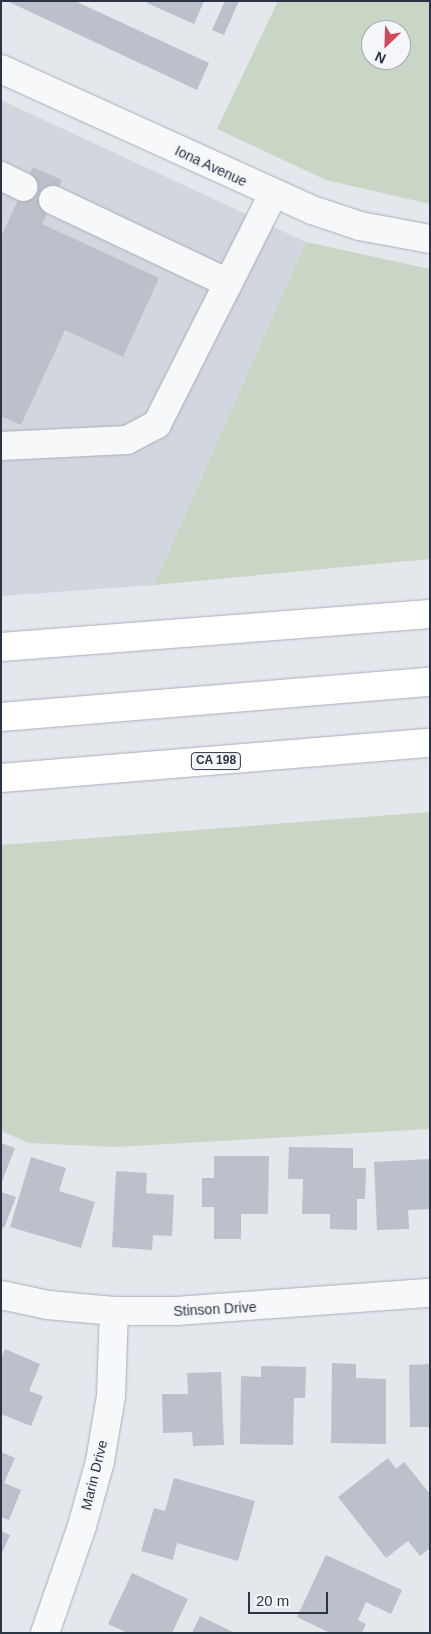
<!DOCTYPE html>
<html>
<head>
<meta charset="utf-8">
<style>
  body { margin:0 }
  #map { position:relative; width:431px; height:1634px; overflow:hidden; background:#e4e7ec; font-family:Helvetica,sans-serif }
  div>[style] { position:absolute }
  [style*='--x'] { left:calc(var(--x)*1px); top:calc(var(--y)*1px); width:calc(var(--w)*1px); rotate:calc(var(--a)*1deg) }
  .built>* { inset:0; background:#d2d6de }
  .green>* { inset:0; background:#c9d6c5 }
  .building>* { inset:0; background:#bbc0ca }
  .roads { filter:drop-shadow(0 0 1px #a9aeb7) drop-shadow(0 0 1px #a9aeb7) }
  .minor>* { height:28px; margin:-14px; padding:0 14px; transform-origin:14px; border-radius:14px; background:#f7f8fa }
  .highway>* { height:28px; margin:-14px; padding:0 14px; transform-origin:14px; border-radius:14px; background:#fff }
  span { translate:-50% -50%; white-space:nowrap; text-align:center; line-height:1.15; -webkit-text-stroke:4.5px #f4f6f9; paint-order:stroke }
  .shield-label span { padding:1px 4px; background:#f4f6f9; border:1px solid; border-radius:4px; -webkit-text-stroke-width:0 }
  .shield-label { font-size:12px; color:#2b3445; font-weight:700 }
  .street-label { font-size:14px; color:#2b3445 }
  .frame { position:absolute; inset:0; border:2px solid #2b3445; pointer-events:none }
  .north { position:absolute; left:361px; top:20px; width:50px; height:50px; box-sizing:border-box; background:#f4f6f9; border:1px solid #a4a8b1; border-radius:50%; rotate:204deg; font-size:14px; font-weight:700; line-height:20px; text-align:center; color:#2b3445 }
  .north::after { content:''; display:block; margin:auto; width:18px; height:22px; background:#d1495b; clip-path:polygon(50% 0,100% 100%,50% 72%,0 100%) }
  .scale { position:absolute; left:248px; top:1592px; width:80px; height:22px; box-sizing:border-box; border:2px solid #2b3445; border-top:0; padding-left:6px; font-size:15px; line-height:18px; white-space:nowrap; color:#2b3445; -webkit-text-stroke:4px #f4f6f9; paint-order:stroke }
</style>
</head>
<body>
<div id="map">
  <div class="built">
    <div style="clip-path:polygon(1px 100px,306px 242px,154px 585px,1px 596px)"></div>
  </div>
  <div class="green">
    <div style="clip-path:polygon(evenodd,278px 1px,430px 1px,430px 204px,326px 180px,217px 129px,278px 1px,371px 30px,401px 30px,401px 60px,371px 60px,371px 30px)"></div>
    <div style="clip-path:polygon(306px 242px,430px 269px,430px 559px,154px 585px)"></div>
    <div style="clip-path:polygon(430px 812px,430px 1129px,115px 1147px,29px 1143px,1px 1131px,1px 845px)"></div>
  </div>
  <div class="building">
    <div style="clip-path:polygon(7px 1px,75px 1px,209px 63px,197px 90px)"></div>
    <div style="clip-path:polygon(147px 1px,204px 1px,194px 24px,147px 3px)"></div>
    <div style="clip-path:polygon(225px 1px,239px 1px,224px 35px,212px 30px)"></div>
    <div style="clip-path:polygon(33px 167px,62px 180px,42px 224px,159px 278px,123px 357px,65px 330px,21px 425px,1px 416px,1px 237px)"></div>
    <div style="clip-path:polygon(1px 1143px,15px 1148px,1px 1184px)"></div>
    <div style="clip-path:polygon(289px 1147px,353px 1148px,353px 1168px,366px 1168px,365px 1199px,357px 1199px,357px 1230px,330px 1229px,330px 1214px,302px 1214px,303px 1179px,288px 1179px)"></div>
    <div style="clip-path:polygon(214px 1156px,269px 1156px,268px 1214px,241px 1214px,241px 1239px,214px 1239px,214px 1207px,202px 1207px,202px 1178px,214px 1178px)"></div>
    <div style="clip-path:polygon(31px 1157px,66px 1168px,59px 1191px,95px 1202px,81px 1248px,10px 1227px)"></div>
    <div style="clip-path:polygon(430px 1159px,430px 1209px,408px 1210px,409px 1229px,377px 1230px,374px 1162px)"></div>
    <div style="clip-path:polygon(116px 1171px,147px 1173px,146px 1193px,174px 1195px,172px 1236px,153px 1235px,152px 1250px,112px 1247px)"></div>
    <div style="clip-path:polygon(1px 1192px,16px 1197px,4px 1228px,1px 1227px)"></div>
    <div style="clip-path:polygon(5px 1349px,40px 1364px,29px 1391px,43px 1396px,31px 1426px,1px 1414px,1px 1359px)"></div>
    <div style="clip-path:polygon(332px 1363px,356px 1364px,356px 1378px,386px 1379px,386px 1444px,331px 1443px)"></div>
    <div style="clip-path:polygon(430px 1364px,430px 1427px,410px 1427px,409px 1365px)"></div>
    <div style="clip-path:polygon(261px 1366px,306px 1367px,305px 1398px,294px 1398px,293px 1445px,240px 1444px,241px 1376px,261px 1377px)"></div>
    <div style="clip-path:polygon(221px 1372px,224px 1445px,193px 1446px,192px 1432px,163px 1433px,162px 1394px,188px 1394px,187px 1373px)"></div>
    <div style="clip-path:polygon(1px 1452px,15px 1458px,4px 1483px,21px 1490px,9px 1520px,1px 1517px)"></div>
    <div style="clip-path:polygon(388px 1458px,396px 1469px,404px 1462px,430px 1494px,430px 1548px,420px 1556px,408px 1541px,386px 1558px,338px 1497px)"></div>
    <div style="clip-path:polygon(174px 1478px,255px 1501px,238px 1561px,177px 1543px,173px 1560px,141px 1551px,154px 1508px,165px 1511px)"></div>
    <div style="clip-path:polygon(1px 1531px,10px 1535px,1px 1555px)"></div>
    <div style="clip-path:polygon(326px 1555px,402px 1590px,391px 1614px,366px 1602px,358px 1620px,366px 1624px,362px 1633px,330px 1633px,297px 1617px)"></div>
    <div style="clip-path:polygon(132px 1573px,188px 1599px,172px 1633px,128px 1633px,108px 1624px)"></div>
    <div style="clip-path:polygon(200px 1616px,235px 1633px,192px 1633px)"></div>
  </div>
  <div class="roads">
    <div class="minor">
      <div style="--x:1;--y:69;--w:341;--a:24.4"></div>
      <div style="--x:312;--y:210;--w:51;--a:18.4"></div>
      <div style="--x:360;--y:226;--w:71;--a:10.5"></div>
      <div style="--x:1;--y:176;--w:25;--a:26"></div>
      <div style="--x:53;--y:200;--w:194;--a:25.4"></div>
      <div style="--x:1;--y:446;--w:126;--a:-2.7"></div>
      <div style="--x:127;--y:440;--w:34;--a:-28"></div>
      <div style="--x:157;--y:424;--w:258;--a:-63.2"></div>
      <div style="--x:1;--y:1295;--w:48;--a:12"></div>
      <div style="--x:48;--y:1305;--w:66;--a:5.2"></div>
      <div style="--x:114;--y:1311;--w:62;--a:0"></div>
      <div style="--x:176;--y:1311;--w:255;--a:-4.1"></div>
      <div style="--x:45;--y:1633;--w:113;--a:-70.9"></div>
      <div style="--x:82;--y:1526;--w:67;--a:-74.5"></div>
      <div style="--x:100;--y:1461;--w:66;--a:-80.4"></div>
      <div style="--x:111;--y:1396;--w:85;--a:-88"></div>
    </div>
    <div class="highway">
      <div style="--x:1;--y:647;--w:430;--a:-4.4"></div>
      <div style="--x:1;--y:717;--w:430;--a:-4.7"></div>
      <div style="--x:1;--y:778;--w:430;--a:-4.7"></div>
    </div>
  </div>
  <div class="shield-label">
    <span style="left:216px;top:761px">CA 198</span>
  </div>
  <div class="street-label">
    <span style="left:211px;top:166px;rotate:25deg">Iona Avenue</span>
    <span style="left:215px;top:1309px;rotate:-3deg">Stinson Drive</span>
    <span style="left:94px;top:1475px;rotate:-76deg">Marin Drive</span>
  </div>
  <div class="frame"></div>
  <div class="north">N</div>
  <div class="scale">20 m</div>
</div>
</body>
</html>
